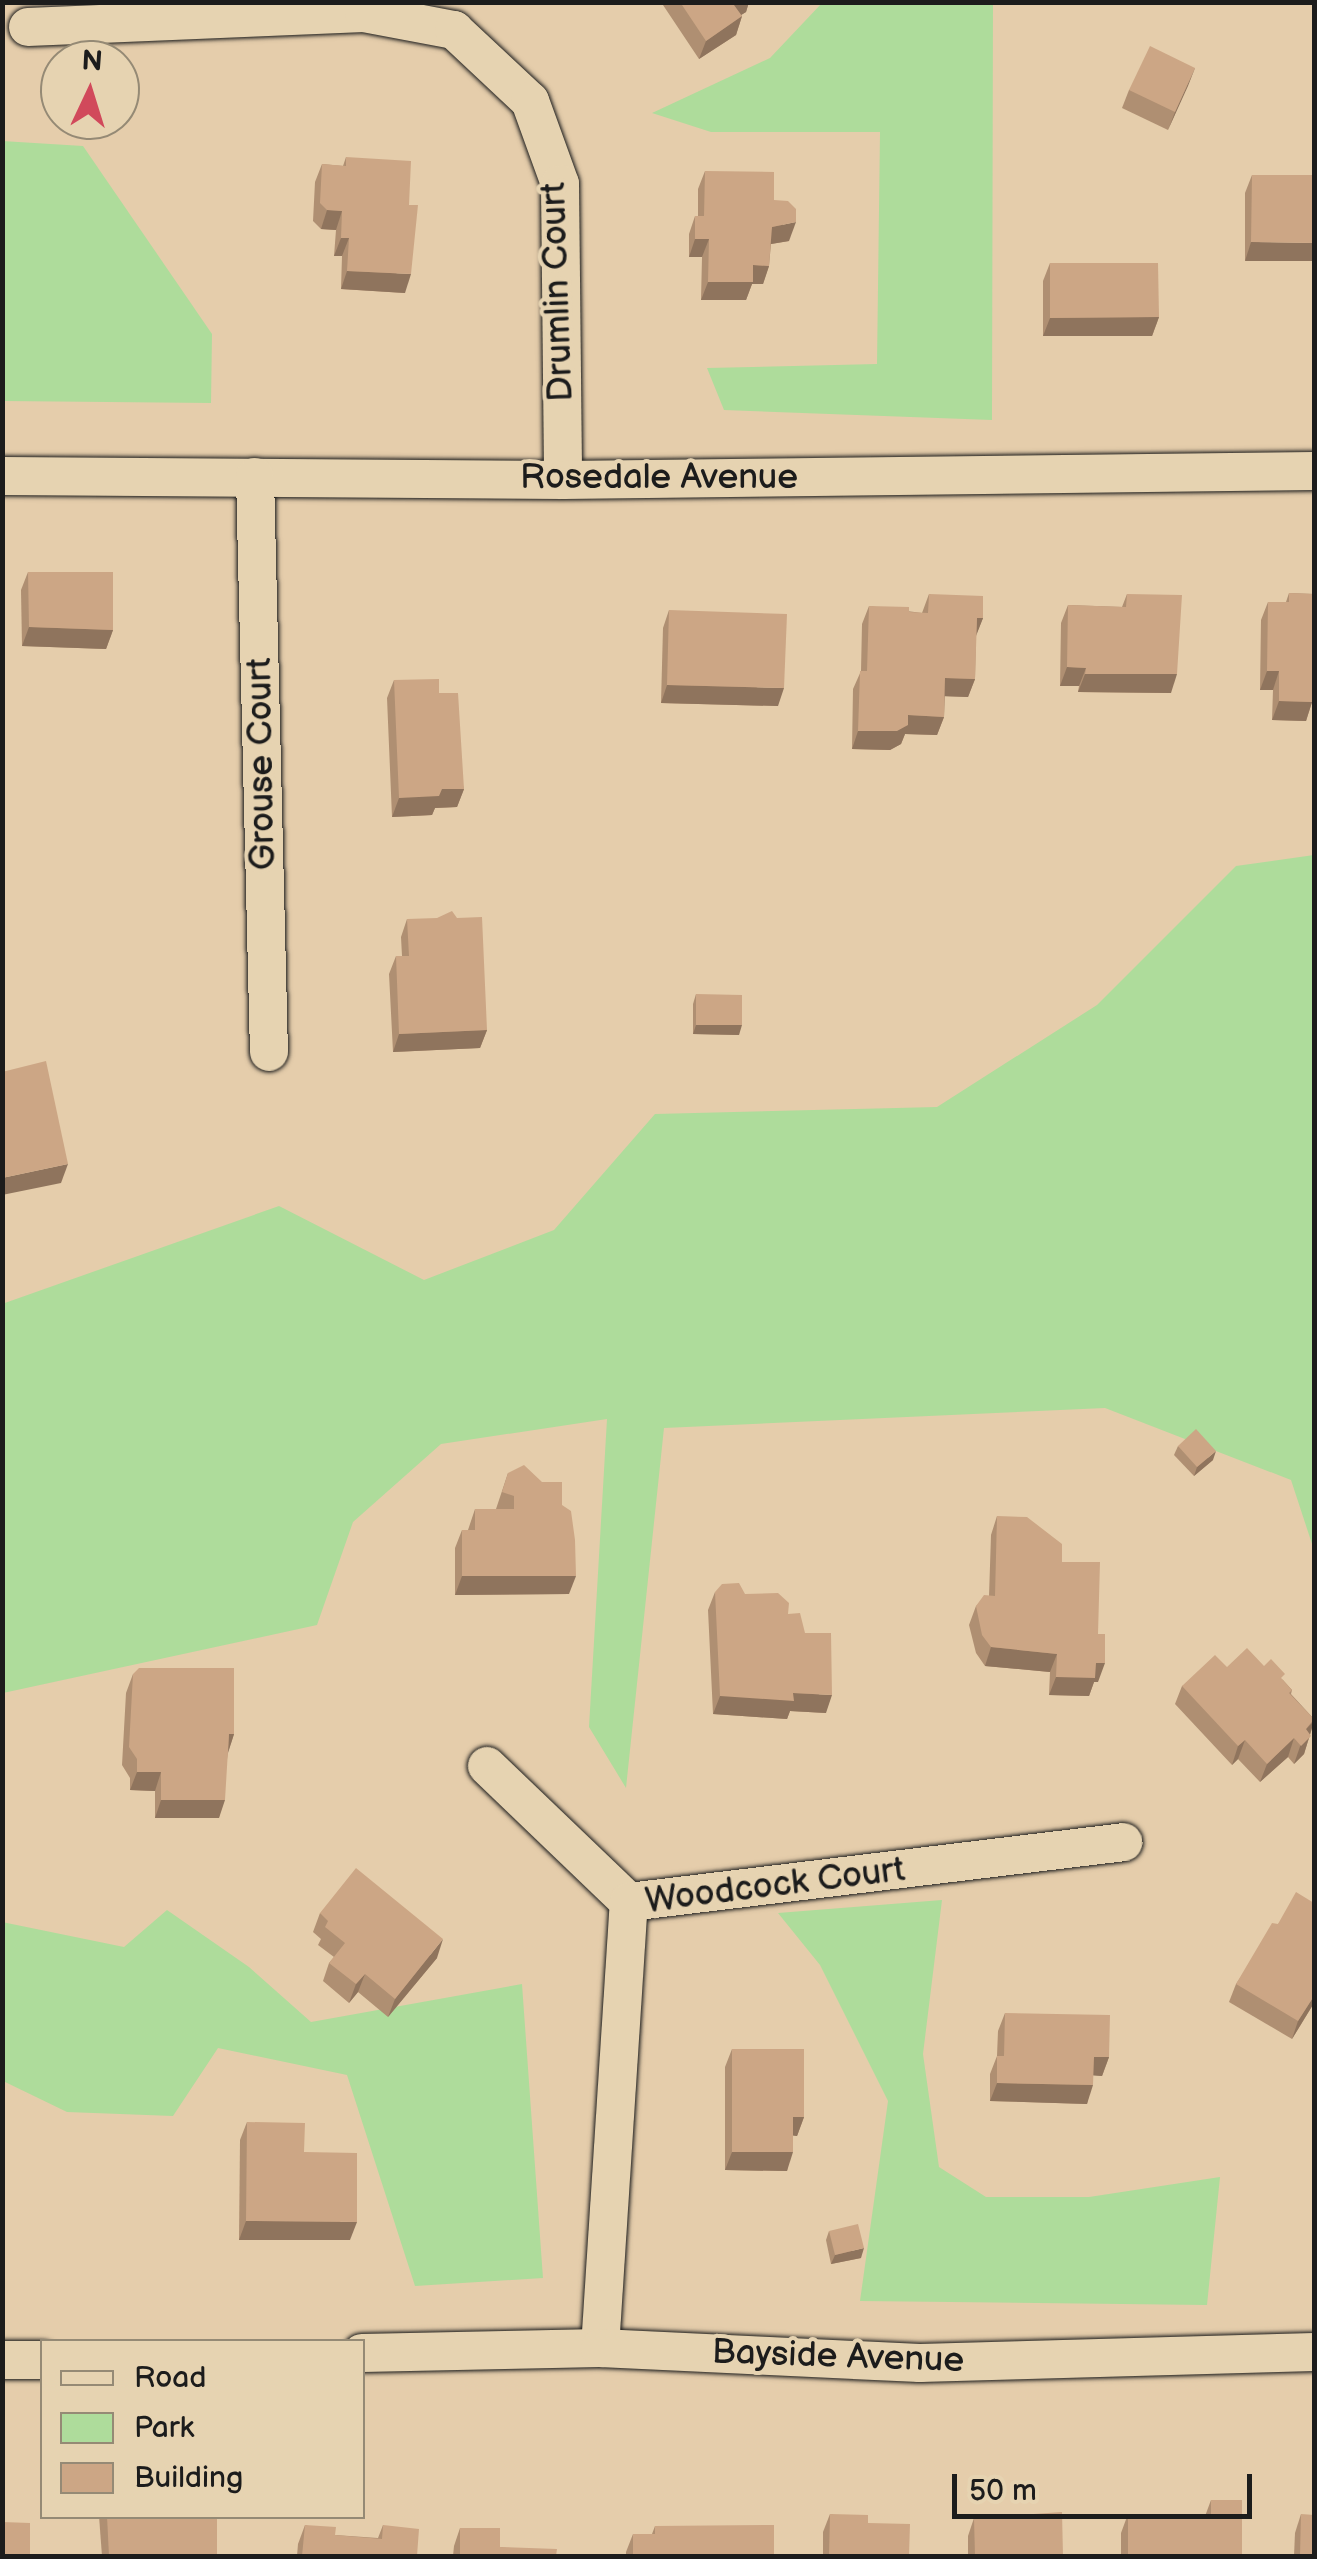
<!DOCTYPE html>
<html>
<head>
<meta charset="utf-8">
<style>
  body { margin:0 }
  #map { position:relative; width:1317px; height:2559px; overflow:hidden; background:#e5cdab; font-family:"Balsamiq Sans",sans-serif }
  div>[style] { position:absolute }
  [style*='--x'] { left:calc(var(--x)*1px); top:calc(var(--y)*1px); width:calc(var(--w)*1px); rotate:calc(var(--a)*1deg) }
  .green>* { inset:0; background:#aedc9b }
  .roads { filter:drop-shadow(0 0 2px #1c1c1c) drop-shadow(0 0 2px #1c1c1c) }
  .street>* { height:38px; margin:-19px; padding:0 19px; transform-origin:19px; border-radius:19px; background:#e6d3b1 }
  .wall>* { inset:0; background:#af8f72 }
  .shaded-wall>* { inset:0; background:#8f745d }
  .building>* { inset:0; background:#cca685 }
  span { translate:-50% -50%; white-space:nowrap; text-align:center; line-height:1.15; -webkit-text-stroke:8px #e6d3b1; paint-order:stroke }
  .street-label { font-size:35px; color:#1c1c1c }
  .frame { position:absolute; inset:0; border:5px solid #1c1c1c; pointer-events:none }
  .legend { position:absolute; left:40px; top:2339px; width:325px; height:180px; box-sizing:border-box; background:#e6d3b1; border:2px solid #958a75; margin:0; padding:12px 18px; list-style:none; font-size:30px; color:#1c1c1c }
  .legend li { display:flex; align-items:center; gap:20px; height:50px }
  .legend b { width:50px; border:2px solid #958a75 }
  .north { position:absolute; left:40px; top:40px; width:100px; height:100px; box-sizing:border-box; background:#e6d3b1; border:2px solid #958a75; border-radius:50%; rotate:4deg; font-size:28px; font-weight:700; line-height:40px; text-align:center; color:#1c1c1c }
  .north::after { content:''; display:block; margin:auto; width:35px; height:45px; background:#d1495b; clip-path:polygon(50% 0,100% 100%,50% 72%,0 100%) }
  .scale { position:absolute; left:952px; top:2474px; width:300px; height:45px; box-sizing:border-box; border:5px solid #1c1c1c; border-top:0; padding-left:12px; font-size:30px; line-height:35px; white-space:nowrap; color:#1c1c1c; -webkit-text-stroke:8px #e6d3b1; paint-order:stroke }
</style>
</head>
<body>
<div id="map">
  <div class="green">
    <div style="clip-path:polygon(822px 3px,993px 3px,992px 420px,724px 410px,707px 368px,877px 364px,880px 132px,711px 132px,652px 113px,770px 58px)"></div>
    <div style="clip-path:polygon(2px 141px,83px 146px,212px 334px,211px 403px,3px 401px)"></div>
    <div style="clip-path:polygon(1314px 855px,1314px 1550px,1291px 1480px,1105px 1408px,664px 1428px,626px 1788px,589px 1727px,607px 1419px,441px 1444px,353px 1522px,317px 1625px,3px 1693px,2px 1304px,279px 1206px,424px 1280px,554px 1230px,655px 1114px,937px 1107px,1097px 1005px,1236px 866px)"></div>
    <div style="clip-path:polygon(942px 1900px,923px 2054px,939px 2167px,986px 2197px,1089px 2197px,1220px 2177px,1207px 2305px,860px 2301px,888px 2101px,820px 1965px,778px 1913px)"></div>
    <div style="clip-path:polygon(167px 1910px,249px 1967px,311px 2022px,522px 1984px,543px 2278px,415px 2286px,347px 2075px,218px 2048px,173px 2116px,67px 2112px,3px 2081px,2px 1922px,124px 1947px)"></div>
  </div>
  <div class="roads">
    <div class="street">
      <div style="--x:28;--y:27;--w:336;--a:-2.4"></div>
      <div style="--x:364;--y:13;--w:92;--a:10.7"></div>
      <div style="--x:454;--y:30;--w:104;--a:43.1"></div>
      <div style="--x:530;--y:101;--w:88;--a:70.1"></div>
      <div style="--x:560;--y:184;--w:296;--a:89.4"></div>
      <div style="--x:2;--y:476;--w:561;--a:0.41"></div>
      <div style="--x:563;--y:480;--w:751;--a:-0.69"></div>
      <div style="--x:255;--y:477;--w:575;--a:88.61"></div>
      <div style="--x:487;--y:1766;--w:197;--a:43.8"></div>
      <div style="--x:629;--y:1902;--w:498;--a:-6.9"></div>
      <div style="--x:600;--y:2348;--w:447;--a:-86.3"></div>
      <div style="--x:362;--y:2353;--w:238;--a:-1.2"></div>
      <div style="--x:600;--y:2348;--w:320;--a:2.7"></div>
      <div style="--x:920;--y:2363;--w:394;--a:-1.6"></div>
      <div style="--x:2;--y:2360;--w:40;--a:0"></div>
    </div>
  </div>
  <div class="wall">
    <div style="clip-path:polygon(661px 2px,749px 2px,746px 12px,741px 15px,742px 16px,736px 35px,699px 59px)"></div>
    <div style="clip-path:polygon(1195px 68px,1168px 130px,1122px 108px,1129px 90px)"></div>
    <div style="clip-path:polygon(346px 157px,405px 293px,341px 289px,342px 256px,334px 256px,336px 230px,321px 229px,313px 221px,315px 182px,322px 164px,343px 166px)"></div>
    <div style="clip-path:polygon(705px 171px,774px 200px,789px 241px,771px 244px,769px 266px,763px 284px,752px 284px,746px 300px,701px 300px,702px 257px,689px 257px,689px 234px,695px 216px,698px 216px,698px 189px)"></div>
    <div style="clip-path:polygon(1252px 175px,1314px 175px,1245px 261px,1245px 193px)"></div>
    <div style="clip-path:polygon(1050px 263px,1159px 317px,1152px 336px,1043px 336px,1043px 281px)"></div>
    <div style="clip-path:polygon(28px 572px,113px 630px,106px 649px,22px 646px,21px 590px)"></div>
    <div style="clip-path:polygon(1289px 593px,1314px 594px,1314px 687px,1313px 687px,1312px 702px,1306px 721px,1272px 720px,1273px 690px,1260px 690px,1261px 620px,1268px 602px,1286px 602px)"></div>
    <div style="clip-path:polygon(929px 594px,983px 618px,976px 635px,975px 679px,968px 697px,945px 696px,944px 717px,937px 735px,905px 734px,901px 744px,890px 750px,852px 749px,853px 689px,861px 671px,862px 624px,869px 606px,922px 613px)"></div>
    <div style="clip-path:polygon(1127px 594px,1171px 693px,1078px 692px,1079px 686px,1060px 686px,1061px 623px,1068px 605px,1122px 607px)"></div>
    <div style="clip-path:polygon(669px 610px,778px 706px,661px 703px,663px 628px)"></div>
    <div style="clip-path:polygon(394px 680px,439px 693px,464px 789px,457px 807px,435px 808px,432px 815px,392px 817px,387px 698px)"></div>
    <div style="clip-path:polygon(407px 919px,487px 1030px,480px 1048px,393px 1052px,389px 974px,396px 956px,402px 956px,401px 937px)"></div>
    <div style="clip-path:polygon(696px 994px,739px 1035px,693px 1034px,693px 1004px)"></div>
    <div style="clip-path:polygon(1178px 1446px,1213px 1460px,1194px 1476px,1174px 1455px)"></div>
    <div style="clip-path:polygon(508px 1473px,562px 1505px,569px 1594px,455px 1595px,455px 1548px,462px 1530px,468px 1530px,475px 1509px,496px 1509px)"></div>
    <div style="clip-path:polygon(997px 1516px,1062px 1562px,1098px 1682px,1094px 1682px,1089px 1696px,1049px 1695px,1050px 1672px,985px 1666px,976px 1653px,969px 1625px,976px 1606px,989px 1596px,991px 1535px)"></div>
    <div style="clip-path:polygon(715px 1592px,745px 1594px,788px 1614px,826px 1713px,790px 1711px,787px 1719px,713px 1714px,708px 1610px)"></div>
    <div style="clip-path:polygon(1264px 1666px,1283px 1680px,1292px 1690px,1291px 1694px,1314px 1719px,1314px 1722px,1304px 1754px,1294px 1764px,1288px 1757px,1260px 1782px,1238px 1759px,1232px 1765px,1175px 1704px,1182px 1686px,1227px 1667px)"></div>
    <div style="clip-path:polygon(133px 1674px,234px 1734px,228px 1752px,219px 1818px,155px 1818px,155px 1791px,130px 1790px,130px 1778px,122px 1765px,126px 1693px)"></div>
    <div style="clip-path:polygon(1314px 1903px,1314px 2003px,1292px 2039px,1229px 2002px,1236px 1984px,1278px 1924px)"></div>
    <div style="clip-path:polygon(320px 1913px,437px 1958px,388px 2017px,358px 1992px,349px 2003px,323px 1981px,329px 1963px,334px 1957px,318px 1945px,321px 1939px,313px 1932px)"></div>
    <div style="clip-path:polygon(1005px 2013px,1109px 2057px,1102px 2076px,1093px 2075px,1087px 2104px,990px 2101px,990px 2074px,997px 2056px,998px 2031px)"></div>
    <div style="clip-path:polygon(732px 2049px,804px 2117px,797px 2136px,793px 2135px,787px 2171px,725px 2170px,725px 2067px)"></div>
    <div style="clip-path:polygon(247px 2122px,304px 2152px,350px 2240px,239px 2240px,240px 2140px)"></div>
    <div style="clip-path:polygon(829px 2231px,861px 2258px,831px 2264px,826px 2240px)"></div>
    <div style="clip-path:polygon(1211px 2500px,1242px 2556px,1121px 2556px,1121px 2533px,1128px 2514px,1204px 2519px)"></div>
    <div style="clip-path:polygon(830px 2514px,868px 2523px,909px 2556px,823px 2556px,823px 2532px)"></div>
    <div style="clip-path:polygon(1301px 2514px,1314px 2556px,1294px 2556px,1295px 2533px)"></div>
    <div style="clip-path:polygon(99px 2516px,217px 2516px,217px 2556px,102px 2556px)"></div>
    <div style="clip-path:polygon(974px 2518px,1063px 2556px,968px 2556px,968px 2536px)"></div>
    <div style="clip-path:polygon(305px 2525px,335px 2535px,378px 2538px,383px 2525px,417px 2556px,297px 2556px,298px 2544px)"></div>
    <div style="clip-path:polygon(655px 2526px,774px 2556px,626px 2556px,626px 2552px,633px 2534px,652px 2534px)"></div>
    <div style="clip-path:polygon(460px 2528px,500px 2547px,556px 2556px,453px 2556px,454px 2546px)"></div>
  </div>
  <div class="shaded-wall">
    <div style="clip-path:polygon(738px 2px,749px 2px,746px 12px,728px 23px,734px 5px)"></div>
    <div style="clip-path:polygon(742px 16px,736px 35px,699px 59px,706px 41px)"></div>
    <div style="clip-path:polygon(1195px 68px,1188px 86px,1168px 130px,1175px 112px)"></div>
    <div style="clip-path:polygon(327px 210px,342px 211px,336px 230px,321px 229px)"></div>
    <div style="clip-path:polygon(796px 222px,789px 241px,765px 245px,772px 227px)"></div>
    <div style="clip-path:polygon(341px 238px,349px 238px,342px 256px,334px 256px)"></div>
    <div style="clip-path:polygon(695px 239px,709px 239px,702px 257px,689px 257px)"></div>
    <div style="clip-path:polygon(1251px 242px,1314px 243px,1314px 261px,1245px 261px)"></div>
    <div style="clip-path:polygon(753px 265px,769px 266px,763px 284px,752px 284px,746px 300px,701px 300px,708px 282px)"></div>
    <div style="clip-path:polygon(347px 271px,411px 274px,405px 293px,341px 289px)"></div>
    <div style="clip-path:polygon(1159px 317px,1152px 336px,1043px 336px,1050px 318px)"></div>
    <div style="clip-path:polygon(977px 618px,983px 618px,976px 636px)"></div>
    <div style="clip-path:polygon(29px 627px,113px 630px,106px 649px,22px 646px)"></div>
    <div style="clip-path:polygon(1067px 667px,1086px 668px,1079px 686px,1060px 686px)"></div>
    <div style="clip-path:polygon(1267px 671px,1279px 671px,1273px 690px,1260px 690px)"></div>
    <div style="clip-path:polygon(1085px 674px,1177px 674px,1171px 693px,1078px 692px)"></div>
    <div style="clip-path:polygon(945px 678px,975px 679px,968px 697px,938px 696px)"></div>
    <div style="clip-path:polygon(667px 685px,784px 688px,778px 706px,661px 703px)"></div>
    <div style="clip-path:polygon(1279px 701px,1312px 702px,1306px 721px,1272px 720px)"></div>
    <div style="clip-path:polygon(908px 715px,944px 717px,937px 735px,905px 734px,901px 744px,890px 750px,852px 749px,858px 731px)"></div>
    <div style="clip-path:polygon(442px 789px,464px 789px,457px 807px,435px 808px,432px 815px,392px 817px,399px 798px)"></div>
    <div style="clip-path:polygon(696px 1025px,742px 1025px,739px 1035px,693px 1034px)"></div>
    <div style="clip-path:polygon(487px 1030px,480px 1048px,393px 1052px,399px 1034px)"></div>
    <div style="clip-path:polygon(68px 1164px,61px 1183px,2px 1195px,2px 1178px)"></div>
    <div style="clip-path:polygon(1216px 1451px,1213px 1460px,1194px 1476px,1197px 1467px)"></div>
    <div style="clip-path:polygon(462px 1576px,576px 1576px,569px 1594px,455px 1595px)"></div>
    <div style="clip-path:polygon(991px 1647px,1057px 1654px,1050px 1672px,985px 1666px)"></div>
    <div style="clip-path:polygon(1096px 1663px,1105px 1663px,1098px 1682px,1094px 1682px,1089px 1696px,1049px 1695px,1056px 1677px)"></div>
    <div style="clip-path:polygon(793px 1693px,832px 1695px,826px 1713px,790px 1711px,787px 1719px,713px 1714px,720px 1696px)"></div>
    <div style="clip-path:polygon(1314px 1721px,1304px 1754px,1294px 1764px,1306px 1729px)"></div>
    <div style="clip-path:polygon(229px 1734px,234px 1734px,228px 1753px)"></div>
    <div style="clip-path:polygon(1294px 1738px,1288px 1757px,1260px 1782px,1267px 1764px)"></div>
    <div style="clip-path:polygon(1245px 1740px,1238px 1759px,1232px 1765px,1238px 1746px)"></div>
    <div style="clip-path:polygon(137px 1772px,161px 1772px,155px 1791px,130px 1790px)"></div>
    <div style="clip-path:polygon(161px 1800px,225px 1800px,219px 1818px,155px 1818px)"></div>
    <div style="clip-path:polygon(443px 1939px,437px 1958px,388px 2017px,395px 1999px)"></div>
    <div style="clip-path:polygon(365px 1974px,358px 1992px,349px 2003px,356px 1984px)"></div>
    <div style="clip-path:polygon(1314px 1996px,1314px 2003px,1292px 2039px,1298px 2021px)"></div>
    <div style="clip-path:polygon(1094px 2057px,1109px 2057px,1102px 2076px,1087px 2075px)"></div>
    <div style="clip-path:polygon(997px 2083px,1093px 2085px,1087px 2104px,990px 2101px)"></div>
    <div style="clip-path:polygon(793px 2117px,804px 2117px,797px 2136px,787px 2135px)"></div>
    <div style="clip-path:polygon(732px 2152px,793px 2152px,787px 2171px,725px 2170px)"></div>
    <div style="clip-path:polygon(246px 2221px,357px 2222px,350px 2240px,239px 2240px)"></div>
    <div style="clip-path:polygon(864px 2248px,861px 2258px,831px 2264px,835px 2255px)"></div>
  </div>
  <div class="building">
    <div style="clip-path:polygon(680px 2px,738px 2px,734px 5px,742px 16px,706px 41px)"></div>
    <div style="clip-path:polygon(1150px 46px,1195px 68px,1175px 112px,1129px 90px)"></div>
    <div style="clip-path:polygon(346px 157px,411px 161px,409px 205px,418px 205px,411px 274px,347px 271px,349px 238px,341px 238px,342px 211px,327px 210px,320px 203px,322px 164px,346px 166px)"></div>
    <div style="clip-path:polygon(705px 171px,774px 172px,774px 200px,788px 201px,796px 209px,796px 222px,772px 227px,769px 266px,753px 265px,753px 282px,708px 282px,709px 239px,695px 239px,695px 216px,704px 216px)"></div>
    <div style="clip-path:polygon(1252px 175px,1314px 175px,1314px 243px,1251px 242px)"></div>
    <div style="clip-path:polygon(1050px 263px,1158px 263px,1159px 317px,1050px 318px)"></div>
    <div style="clip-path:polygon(28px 572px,113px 572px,113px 630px,29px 627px)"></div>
    <div style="clip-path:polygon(1289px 593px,1314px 594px,1314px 668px,1313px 668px,1312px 702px,1279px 701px,1279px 671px,1267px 671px,1268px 602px,1289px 602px)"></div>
    <div style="clip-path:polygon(929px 594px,983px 596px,983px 618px,977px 618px,975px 679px,945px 678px,944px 717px,908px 715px,908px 725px,897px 731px,858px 731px,860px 671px,867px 671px,869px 606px,909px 607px,909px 612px,928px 613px)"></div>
    <div style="clip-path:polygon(1127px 594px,1182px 595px,1177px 674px,1085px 674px,1086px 668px,1067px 667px,1068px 605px,1126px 607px)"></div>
    <div style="clip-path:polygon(669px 610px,787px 614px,784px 688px,667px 685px)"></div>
    <div style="clip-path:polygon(439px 679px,439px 693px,458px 693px,464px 789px,442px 789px,439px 796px,399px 798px,394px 680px)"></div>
    <div style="clip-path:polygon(452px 911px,457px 918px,482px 917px,487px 1030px,399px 1034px,396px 956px,409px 956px,407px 919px,437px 918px)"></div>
    <div style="clip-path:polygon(696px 994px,742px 995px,742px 1025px,696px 1025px)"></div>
    <div style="clip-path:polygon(46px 1061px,68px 1164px,2px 1178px,2px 1072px)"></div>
    <div style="clip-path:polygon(1196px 1429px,1216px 1451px,1197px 1467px,1178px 1446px)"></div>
    <div style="clip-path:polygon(524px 1465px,542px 1482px,562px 1482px,562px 1505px,571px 1511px,575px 1540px,576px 1576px,462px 1576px,462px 1530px,475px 1530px,475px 1509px,514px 1509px,514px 1496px,502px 1492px,508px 1473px)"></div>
    <div style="clip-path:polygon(997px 1516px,1027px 1517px,1062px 1544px,1062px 1562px,1100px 1562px,1098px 1634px,1105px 1634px,1105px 1663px,1096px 1663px,1095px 1678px,1056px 1677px,1057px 1654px,991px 1647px,982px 1635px,976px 1606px,984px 1595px,995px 1596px)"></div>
    <div style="clip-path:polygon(739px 1583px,745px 1594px,778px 1593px,789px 1603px,788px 1614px,800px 1613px,805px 1633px,831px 1633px,832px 1695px,793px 1693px,794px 1701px,720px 1696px,715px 1592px,722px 1584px)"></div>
    <div style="clip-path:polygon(1247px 1648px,1264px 1666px,1271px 1659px,1285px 1674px,1281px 1678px,1292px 1690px,1289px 1693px,1314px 1719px,1306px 1729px,1311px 1736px,1301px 1746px,1294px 1738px,1267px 1764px,1245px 1740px,1238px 1746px,1182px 1686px,1215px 1655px,1227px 1667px)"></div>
    <div style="clip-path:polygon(139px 1668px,234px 1668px,234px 1734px,229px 1734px,225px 1800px,161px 1800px,161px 1772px,137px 1772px,137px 1759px,129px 1747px,133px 1674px)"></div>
    <div style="clip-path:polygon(356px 1868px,443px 1939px,395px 1999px,365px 1974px,356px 1984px,329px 1963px,345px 1943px,325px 1927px,328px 1921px,320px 1913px)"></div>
    <div style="clip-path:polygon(1296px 1892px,1314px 1903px,1314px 1996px,1298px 2021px,1236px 1984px,1272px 1923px,1278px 1924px)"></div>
    <div style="clip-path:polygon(1005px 2013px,1110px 2015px,1109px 2057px,1094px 2057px,1093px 2085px,997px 2083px,997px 2056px,1004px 2056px)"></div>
    <div style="clip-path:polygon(732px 2049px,804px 2049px,804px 2117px,793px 2117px,793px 2152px,732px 2152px)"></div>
    <div style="clip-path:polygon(247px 2122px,305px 2123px,304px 2152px,357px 2153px,357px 2222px,246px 2221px)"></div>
    <div style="clip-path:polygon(858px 2224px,864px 2248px,835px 2255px,829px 2231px)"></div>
    <div style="clip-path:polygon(1211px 2500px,1242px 2500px,1242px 2556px,1128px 2556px,1128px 2514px,1193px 2514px,1193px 2519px,1211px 2519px)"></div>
    <div style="clip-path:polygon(1062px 2512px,1063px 2556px,975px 2556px,974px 2518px)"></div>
    <div style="clip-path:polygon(830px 2514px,868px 2515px,868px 2523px,910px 2524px,909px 2556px,829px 2556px)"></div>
    <div style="clip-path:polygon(1301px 2514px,1314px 2515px,1314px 2556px,1300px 2556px)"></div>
    <div style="clip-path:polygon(107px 2516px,217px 2516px,217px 2556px,109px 2556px)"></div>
    <div style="clip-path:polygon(2px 2522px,30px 2523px,30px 2556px,2px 2556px)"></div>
    <div style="clip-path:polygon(305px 2525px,336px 2527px,335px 2535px,382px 2539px,383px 2525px,419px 2529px,417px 2556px,302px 2556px)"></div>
    <div style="clip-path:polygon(774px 2525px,774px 2556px,633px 2556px,633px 2534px,655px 2534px,655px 2526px)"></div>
    <div style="clip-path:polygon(460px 2528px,500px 2528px,500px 2547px,557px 2549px,556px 2556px,460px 2556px)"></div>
  </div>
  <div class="street-label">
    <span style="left:558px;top:292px;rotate:-92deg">Drumlin Court</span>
    <span style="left:659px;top:478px">Rosedale Avenue</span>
    <span style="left:262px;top:764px;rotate:-91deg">Grouse Court</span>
    <span style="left:775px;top:1886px;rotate:-7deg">Woodcock Court</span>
    <span style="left:838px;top:2357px;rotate:2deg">Bayside Avenue</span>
  </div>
  <div class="frame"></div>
  <ul class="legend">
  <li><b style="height:12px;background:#e6d3b1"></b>Road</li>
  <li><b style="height:28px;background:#aedc9b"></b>Park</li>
  <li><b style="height:28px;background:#cca685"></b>Building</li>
  </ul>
  <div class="north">N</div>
  <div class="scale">50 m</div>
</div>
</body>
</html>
